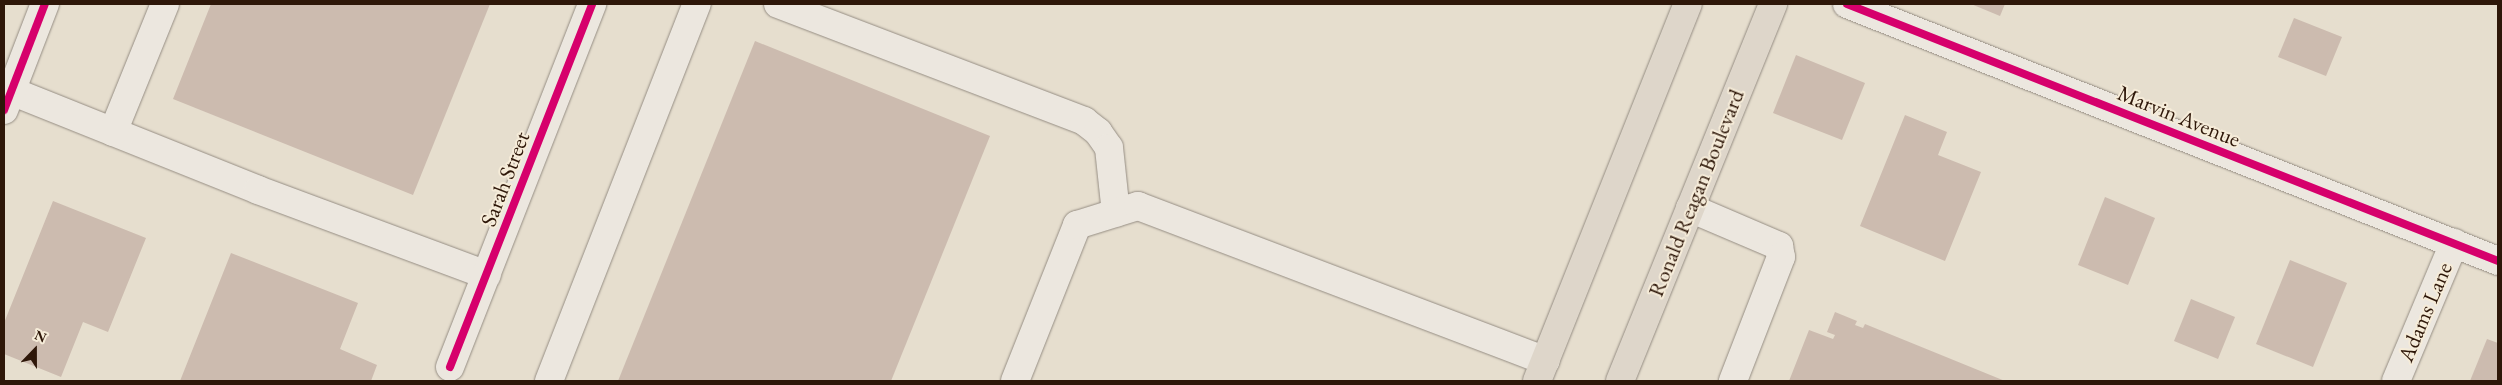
<!DOCTYPE html>
<html>
<head>
<meta charset="utf-8">
<style>
  body { margin:0 }
  #map { position:relative; width:2502px; height:385px; overflow:hidden; background:#e6dece; font-family:"EB Garamond",serif }
  div>[style] { position:absolute }
  [style*='--x'] { left:calc(var(--x)*1px); top:calc(var(--y)*1px); width:calc(var(--w)*1px); rotate:calc(var(--a)*1deg) }
  .building>* { inset:0; background:#ccbbaf }
  .roads { filter:drop-shadow(0 0 1px #958d83) drop-shadow(0 0 1px #958d83) }
  .minor>* { height:28px; margin:-14px; padding:0 14px; transform-origin:14px; border-radius:14px; background:#ece7df }
  .major>* { height:28px; margin:-14px; padding:0 14px; transform-origin:14px; border-radius:14px; background:#ded6ca }
  .cycleway>* { height:8px; margin:-4px; padding:0 4px; transform-origin:4px; border-radius:4px; background:#d6006c }
  span { translate:-50% -50%; white-space:nowrap; text-align:center; line-height:1.15; -webkit-text-stroke:4px #f6ecd9; paint-order:stroke }
  .street-label { font-size:22px; color:#2e1709 }
  .frame { position:absolute; inset:0; border:5px solid #2e1709; pointer-events:none }
  .north { position:absolute; left:10px; top:325px; width:50px; height:50px; -webkit-text-stroke:4px #f6ecd9; paint-order:stroke; rotate:22deg; font-size:14px; font-weight:700; line-height:20px; text-align:center; color:#2e1709 }
  .north::after { content:''; display:block; margin:auto; width:18px; height:22px; background:#2e1709; clip-path:polygon(50% 0,100% 100%,50% 72%,0 100%) }
</style>
</head>
<body>
<div id="map">
  <div class="building">
    <div style="clip-path:polygon(211px 4px,490px 4px,413px 195px,173px 99px)"></div>
    <div style="clip-path:polygon(1971px 4px,2005px 4px,2000px 16px)"></div>
    <div style="clip-path:polygon(2294px 18px,2342px 37px,2326px 76px,2278px 57px)"></div>
    <div style="clip-path:polygon(755px 41px,990px 136px,891px 381px,618px 381px)"></div>
    <div style="clip-path:polygon(1796px 55px,1865px 83px,1842px 140px,1773px 113px)"></div>
    <div style="clip-path:polygon(1905px 115px,1947px 132px,1938px 155px,1981px 172px,1945px 261px,1860px 226px)"></div>
    <div style="clip-path:polygon(2105px 197px,2155px 218px,2128px 285px,2078px 265px)"></div>
    <div style="clip-path:polygon(53px 201px,146px 238px,108px 332px,83px 322px,61px 377px,4px 354px,4px 323px)"></div>
    <div style="clip-path:polygon(231px 253px,358px 303px,340px 349px,377px 365px,371px 381px,180px 381px)"></div>
    <div style="clip-path:polygon(2290px 260px,2347px 283px,2313px 367px,2256px 344px)"></div>
    <div style="clip-path:polygon(2191px 299px,2235px 317px,2218px 359px,2174px 341px)"></div>
    <div style="clip-path:polygon(1835px 312px,1857px 321px,1855px 325px,1863px 328px,1865px 324px,2005px 381px,1789px 381px,1809px 330px,1833px 339px,1835px 335px,1827px 332px)"></div>
    <div style="clip-path:polygon(2487px 339px,2498px 343px,2498px 381px,2470px 381px)"></div>
  </div>
  <div class="roads">
    <div class="minor">
      <div style="--x:778;--y:4;--w:328;--a:20.9"></div>
      <div style="--x:1084;--y:121;--w:18;--a:38"></div>
      <div style="--x:1098;--y:132;--w:19;--a:55"></div>
      <div style="--x:1109;--y:148;--w:65;--a:83.9"></div>
      <div style="--x:1847;--y:4;--w:700;--a:21.54"></div>
      <div style="--x:11;--y:91;--w:266;--a:21.8"></div>
      <div style="--x:258;--y:190;--w:244;--a:20.4"></div>
      <div style="--x:4;--y:110;--w:114;--a:-68.9"></div>
      <div style="--x:113;--y:132;--w:138;--a:-67.9"></div>
      <div style="--x:1690;--y:208;--w:97;--a:23.1"></div>
      <div style="--x:1779;--y:246;--w:11;--a:80"></div>
      <div style="--x:1781;--y:257;--w:133;--a:111.2"></div>
      <div style="--x:450;--y:367;--w:390;--a:-68.6"></div>
      <div style="--x:549;--y:381;--w:405;--a:-68.6"></div>
      <div style="--x:1015;--y:381;--w:168;--a:-68.3"></div>
      <div style="--x:1077;--y:225;--w:64;--a:-17.3"></div>
      <div style="--x:1138;--y:206;--w:436;--a:20.8"></div>
      <div style="--x:2396;--y:381;--w:150;--a:-67.2"></div>
    </div>
    <div class="major">
      <div style="--x:1537;--y:381;--w:406;--a:-68.2"></div>
      <div style="--x:1620;--y:381;--w:407;--a:-67.9"></div>
    </div>
  </div>
  <div class="cycleway">
    <div style="--x:1847;--y:4;--w:700;--a:21.54"></div>
    <div style="--x:4;--y:110;--w:114;--a:-68.9"></div>
    <div style="--x:450;--y:367;--w:390;--a:-68.6"></div>
  </div>
  <div class="street-label">
    <span style="left:2179px;top:116px;rotate:22deg">Marvin Avenue</span>
    <span style="left:505px;top:179px;rotate:-69deg">Sarah Street</span>
    <span style="left:1696px;top:193px;rotate:-68deg">Ronald Reagan Boulevard</span>
    <span style="left:2425px;top:312px;rotate:-67deg">Adams Lane</span>
  </div>
  <div class="frame"></div>
  <div class="north">N</div>
</div>
</body>
</html>
